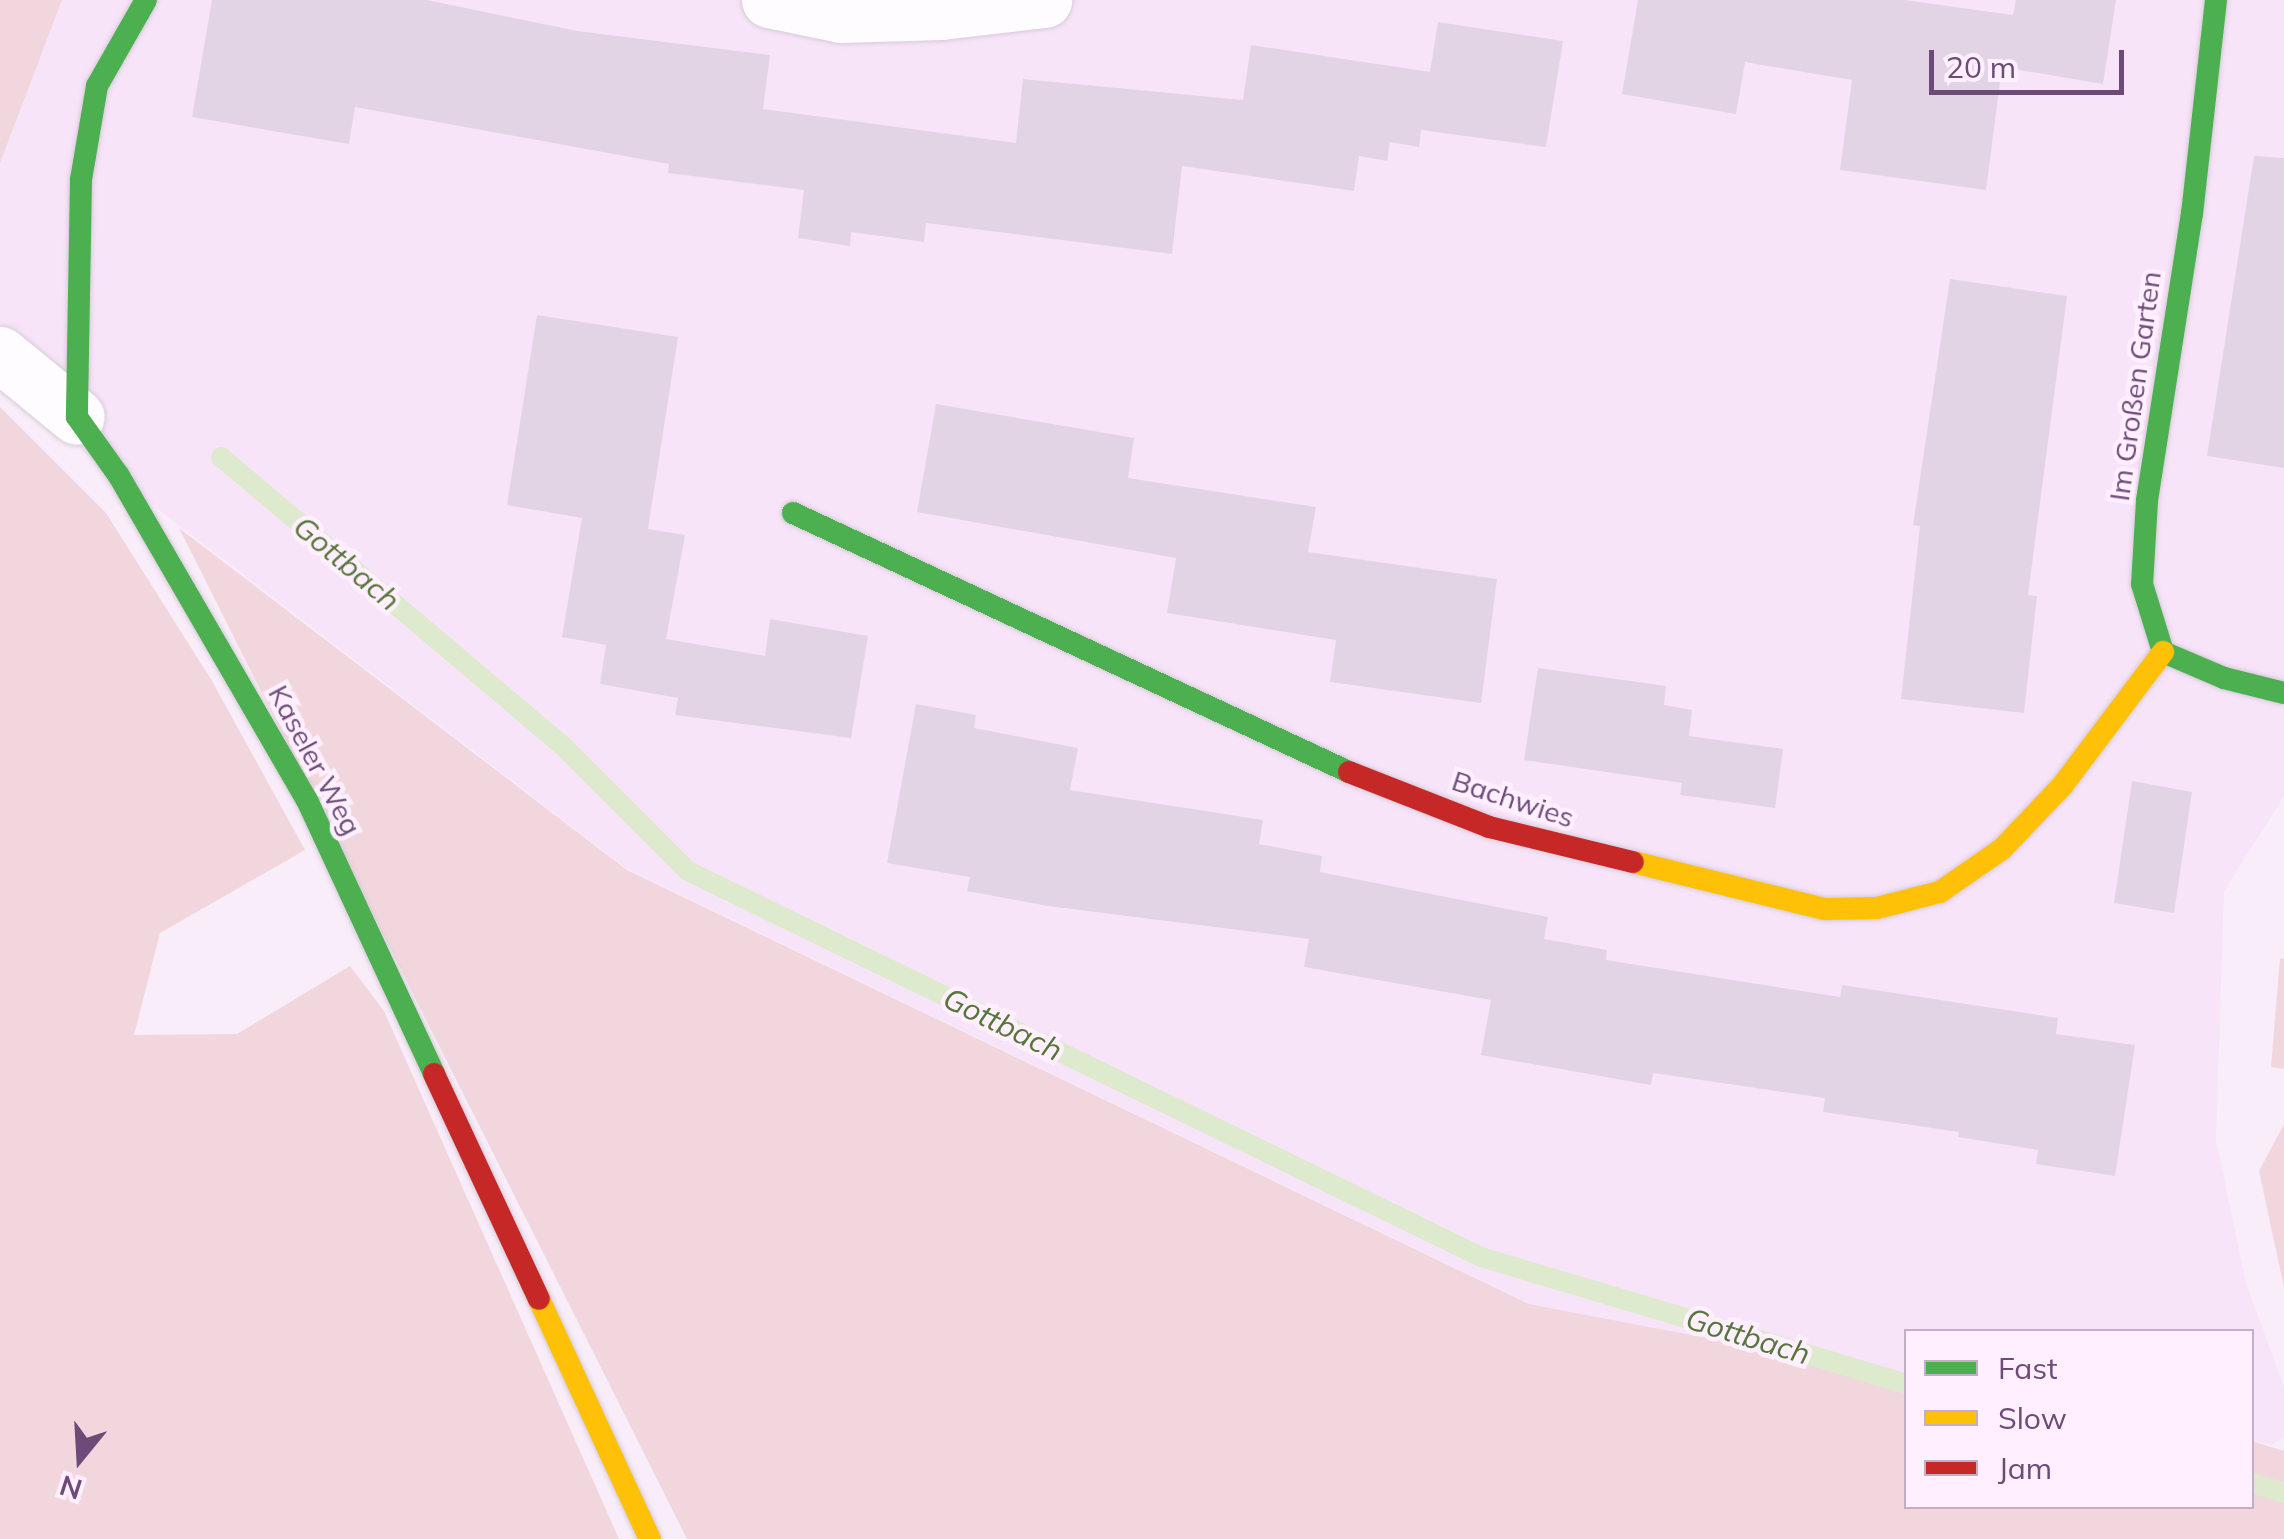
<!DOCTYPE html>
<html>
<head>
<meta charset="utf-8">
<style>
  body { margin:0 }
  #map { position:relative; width:2284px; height:1539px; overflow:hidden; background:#f8edf8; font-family:Mulish,sans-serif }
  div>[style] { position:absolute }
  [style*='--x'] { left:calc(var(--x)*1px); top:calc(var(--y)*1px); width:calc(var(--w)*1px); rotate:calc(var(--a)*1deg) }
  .residential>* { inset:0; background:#f8e4f9 }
  .green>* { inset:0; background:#f1d7dd }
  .stream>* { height:20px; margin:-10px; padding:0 10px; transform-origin:10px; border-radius:10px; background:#ddeacd }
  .building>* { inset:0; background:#e2d4e5 }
  .roads { filter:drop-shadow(0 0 2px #d6cbd8) drop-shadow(0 0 2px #d6cbd8) }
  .street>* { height:55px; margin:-27.5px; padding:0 27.5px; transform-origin:27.5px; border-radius:27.5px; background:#fefcfe }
  .fast>* { height:22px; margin:-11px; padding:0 11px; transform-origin:11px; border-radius:11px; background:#4caf50 }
  .slow>* { height:22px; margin:-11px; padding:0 11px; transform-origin:11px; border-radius:11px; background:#ffc107 }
  .jam>* { height:22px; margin:-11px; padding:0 11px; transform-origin:11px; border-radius:11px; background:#c62828 }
  span { translate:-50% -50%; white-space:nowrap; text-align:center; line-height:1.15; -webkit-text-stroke:9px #ffefff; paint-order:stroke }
  .street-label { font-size:28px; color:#6c4b78 }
  .water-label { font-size:30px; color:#56763a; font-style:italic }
  .legend { position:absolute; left:1904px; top:1329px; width:350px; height:180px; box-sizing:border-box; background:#ffefff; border:2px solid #c4adc9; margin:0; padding:12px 18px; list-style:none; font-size:30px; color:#6c4b78 }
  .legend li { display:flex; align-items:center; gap:20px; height:50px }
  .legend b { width:50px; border:2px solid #c4adc9 }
  .north { position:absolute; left:30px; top:1409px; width:100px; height:100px; -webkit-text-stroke:8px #ffefff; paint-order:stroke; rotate:198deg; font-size:28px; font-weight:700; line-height:40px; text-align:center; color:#6c4b78 }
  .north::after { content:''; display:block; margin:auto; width:35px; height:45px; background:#6c4b78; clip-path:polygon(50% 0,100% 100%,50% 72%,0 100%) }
  .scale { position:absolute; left:1929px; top:50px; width:195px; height:45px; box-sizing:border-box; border:5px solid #6c4b78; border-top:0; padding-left:12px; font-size:30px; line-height:35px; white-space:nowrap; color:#6c4b78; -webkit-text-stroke:8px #ffefff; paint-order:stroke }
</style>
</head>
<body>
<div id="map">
  <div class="residential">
    <div style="clip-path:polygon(0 0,2284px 0,2284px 796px,2224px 891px,2216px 1140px,2246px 1283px,2284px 1387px,2284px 1437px,2272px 1445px,2252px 1441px,2252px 1332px,1906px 1332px,1906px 1380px,1530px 1304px,627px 869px,0 388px)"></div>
  </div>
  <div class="green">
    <div style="clip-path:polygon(0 0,62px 0,0 163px)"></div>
    <div style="clip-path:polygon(0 407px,106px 513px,212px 681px,305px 850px,160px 933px,134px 1035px,237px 1034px,350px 966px,384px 1011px,619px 1539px,0 1539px)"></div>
    <div style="clip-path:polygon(179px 528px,627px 870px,1529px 1304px,1906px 1376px,1906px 1506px,2252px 1506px,2252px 1441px,2284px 1451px,2284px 1539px,687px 1539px)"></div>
    <div style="clip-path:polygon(2280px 958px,2284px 959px,2284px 1069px,2271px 1067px)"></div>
    <div style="clip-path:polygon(2284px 1124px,2284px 1287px,2259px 1171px)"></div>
  </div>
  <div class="stream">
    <div style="--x:221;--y:457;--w:449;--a:40.2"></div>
    <div style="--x:564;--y:747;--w:175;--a:45"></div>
    <div style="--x:688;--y:871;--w:882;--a:25.95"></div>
    <div style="--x:1481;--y:1257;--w:444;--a:16.6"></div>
    <div style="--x:2252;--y:1483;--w:34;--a:17"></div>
  </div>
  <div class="building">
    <div style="clip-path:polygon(212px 0,427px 0,577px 31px,770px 55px,763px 109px,1016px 143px,1023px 79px,1243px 100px,1251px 45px,1430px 72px,1438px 22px,1563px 41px,1546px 147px,1421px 130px,1419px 147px,1390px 142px,1387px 161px,1359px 156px,1354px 191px,1182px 166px,1172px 254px,926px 223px,924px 242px,851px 232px,850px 246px,798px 238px,804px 190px,668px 173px,669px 164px,355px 107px,349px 144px,192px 117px)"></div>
    <div style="clip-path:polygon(1638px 0,1904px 0,2013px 15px,2016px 0,2116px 0,2103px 84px,2002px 67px,1986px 190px,1840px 170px,1852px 80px,1745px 62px,1736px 114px,1622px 94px)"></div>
    <div style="clip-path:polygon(2254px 156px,2284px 158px,2284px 468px,2207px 456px)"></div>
    <div style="clip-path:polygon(1950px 279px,2067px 296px,2028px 595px,2037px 596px,2024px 713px,1901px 699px,1920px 526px,1913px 525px)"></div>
    <div style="clip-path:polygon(537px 315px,678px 337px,648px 529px,685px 535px,666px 639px,765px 656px,770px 619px,868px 636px,851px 738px,675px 715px,678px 698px,600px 684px,606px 645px,562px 637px,582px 518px,507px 505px)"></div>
    <div style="clip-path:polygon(936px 404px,1134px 438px,1128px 478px,1316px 507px,1308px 552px,1497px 579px,1481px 703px,1330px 682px,1336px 640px,1167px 613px,1176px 558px,917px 512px)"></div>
    <div style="clip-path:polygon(1538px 668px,1666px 686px,1664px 705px,1692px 710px,1689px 736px,1783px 749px,1775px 808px,1680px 795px,1682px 783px,1524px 760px)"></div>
    <div style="clip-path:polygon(916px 704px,976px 715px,974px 728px,1078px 748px,1070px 790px,1263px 820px,1259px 844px,1322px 856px,1320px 872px,1548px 917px,1544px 939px,1607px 950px,1606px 960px,1840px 997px,1842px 985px,2058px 1018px,2056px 1034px,2135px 1045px,2115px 1176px,2036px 1164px,2038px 1150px,1958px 1137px,1959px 1132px,1823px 1112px,1825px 1098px,1653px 1073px,1651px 1085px,1481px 1055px,1491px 1000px,1304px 967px,1309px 939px,1048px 906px,967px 891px,970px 877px,887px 863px)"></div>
    <div style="clip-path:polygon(2132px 781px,2192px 792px,2174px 913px,2114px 903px)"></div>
  </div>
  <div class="roads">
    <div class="street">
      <div style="--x:769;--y:0;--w:74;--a:11.8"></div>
      <div style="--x:841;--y:15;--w:100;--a:-1.7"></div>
      <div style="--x:941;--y:12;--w:12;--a:-85"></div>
      <div style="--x:941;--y:12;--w:104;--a:-6.6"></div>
      <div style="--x:0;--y:354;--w:99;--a:39.3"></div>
    </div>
    <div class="fast">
      <div style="--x:146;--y:0;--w:99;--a:119.7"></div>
      <div style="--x:97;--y:86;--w:95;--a:99.7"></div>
      <div style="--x:81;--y:180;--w:237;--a:91"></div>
      <div style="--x:77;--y:417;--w:72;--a:54.6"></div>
      <div style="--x:119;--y:476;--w:375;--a:59.9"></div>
      <div style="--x:307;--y:800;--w:302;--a:65.1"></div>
      <div style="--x:2216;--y:0;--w:214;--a:96.4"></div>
      <div style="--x:2192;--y:213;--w:291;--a:98.9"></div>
      <div style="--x:2147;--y:501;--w:83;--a:93.4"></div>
      <div style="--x:2142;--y:584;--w:71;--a:72.8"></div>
      <div style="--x:2163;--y:652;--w:66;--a:23.1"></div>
      <div style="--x:2224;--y:678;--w:62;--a:14"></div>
      <div style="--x:793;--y:513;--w:613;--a:24.98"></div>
    </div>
    <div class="slow">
      <div style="--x:1633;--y:862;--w:197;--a:13.8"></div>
      <div style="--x:1824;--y:909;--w:53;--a:-1.1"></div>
      <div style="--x:1877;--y:908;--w:65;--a:-14.3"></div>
      <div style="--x:1940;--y:892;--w:75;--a:-34.7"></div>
      <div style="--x:2002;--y:849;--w:87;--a:-46.4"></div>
      <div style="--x:2062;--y:786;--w:168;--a:-53"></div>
      <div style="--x:539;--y:1299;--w:264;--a:65.2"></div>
    </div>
    <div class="jam">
      <div style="--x:1349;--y:772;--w:150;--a:21.4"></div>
      <div style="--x:1489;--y:827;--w:148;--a:13.7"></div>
      <div style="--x:434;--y:1074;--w:248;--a:65"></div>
    </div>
  </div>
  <div class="street-label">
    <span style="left:2135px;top:386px;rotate:-82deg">Im Großen Garten</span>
    <span style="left:315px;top:760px;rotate:62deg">Kaseler Weg</span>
    <span style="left:1513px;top:799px;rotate:18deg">Bachwies</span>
  </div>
  <div class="water-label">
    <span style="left:347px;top:563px;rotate:40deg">Gottbach</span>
    <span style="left:1003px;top:1024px;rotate:26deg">Gottbach</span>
    <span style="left:1748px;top:1336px;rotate:17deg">Gottbach</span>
  </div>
  <ul class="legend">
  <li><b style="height:12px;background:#4caf50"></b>Fast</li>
  <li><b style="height:12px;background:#ffc107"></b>Slow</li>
  <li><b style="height:12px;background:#c62828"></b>Jam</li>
  </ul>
  <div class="north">N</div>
  <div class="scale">20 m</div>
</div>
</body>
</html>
